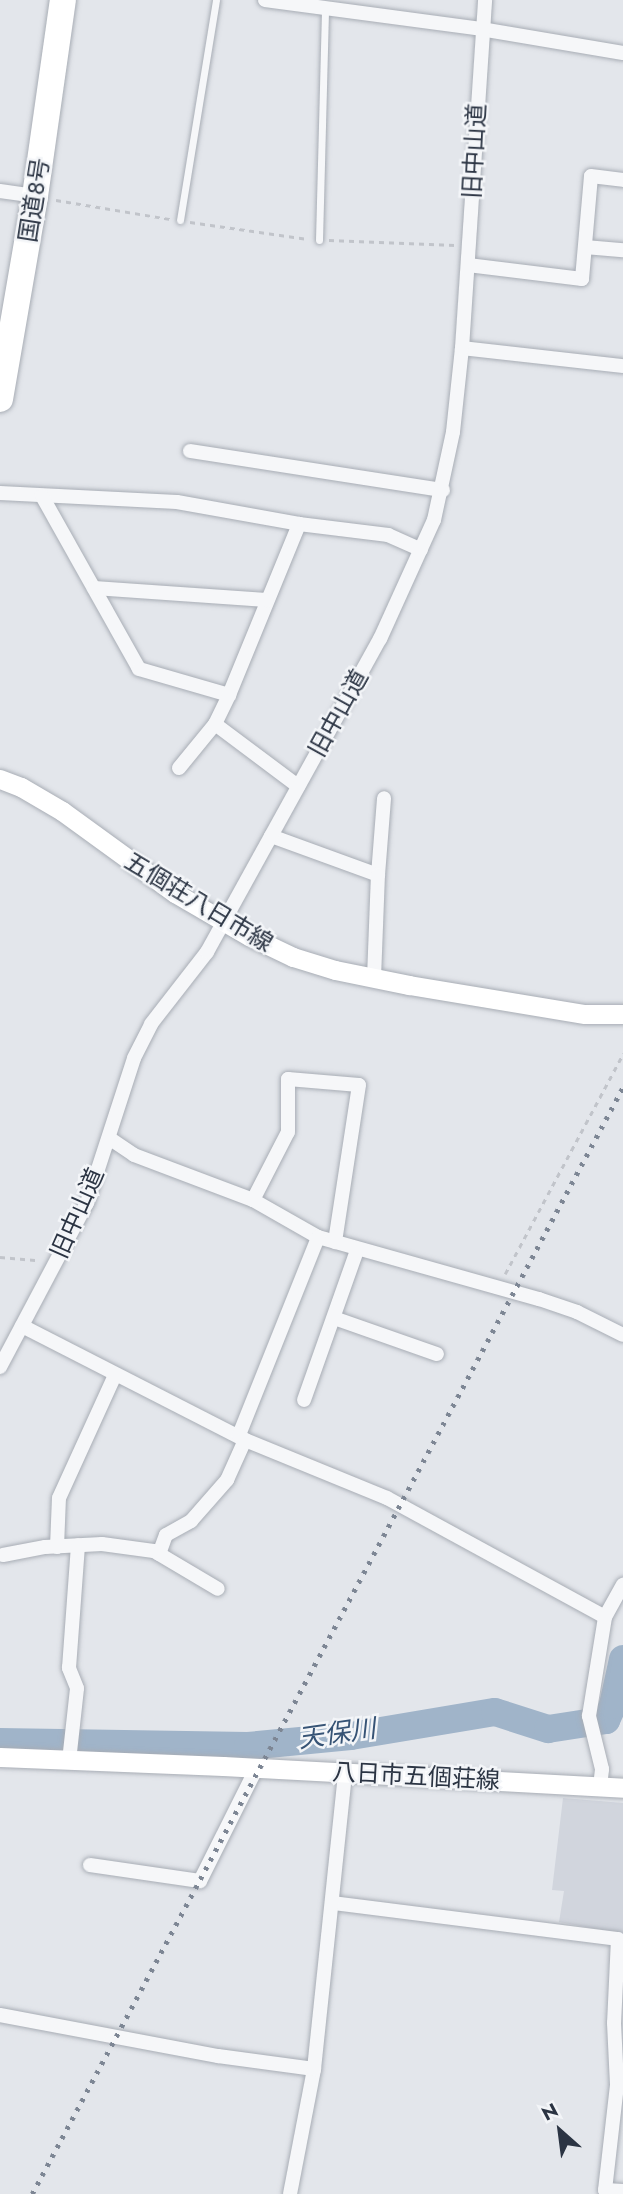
<!DOCTYPE html>
<html>
<head>
<meta charset="utf-8">
<style>
  body { margin:0 }
  #map { position:relative; width:623px; height:2194px; overflow:hidden; background:#e3e6eb; font-family:Jost,"Noto Sans JP",sans-serif }
  div>[style] { position:absolute }
  [style*='--x'] { left:calc(var(--x)*1px); top:calc(var(--y)*1px); width:calc(var(--w)*1px); rotate:calc(var(--a)*1deg) }
  .built>* { inset:0; background:#d1d5dd }
  .river>* { height:28px; margin:-14px; padding:0 14px; transform-origin:14px; border-radius:14px; background:#a0b4c9 }
  .path>* { height:2.5px; margin-top:-1.25px; transform-origin:0; background:repeating-linear-gradient(90deg,#c1c4ca 0 5px,transparent 0 10px) }
  .roads { filter:drop-shadow(0 0 2px #a8adb5) drop-shadow(0 0 2px #a8adb5) }
  .lane>* { height:7px; margin:-3.5px; padding:0 3.5px; transform-origin:3.5px; border-radius:3.5px; background:#f6f7f9 }
  .street>* { height:14px; margin:-7px; padding:0 7px; transform-origin:7px; border-radius:7px; background:#f6f7f9 }
  .secondary>* { height:19px; margin:-9.5px; padding:0 9.5px; transform-origin:9.5px; border-radius:9.5px; background:#fff }
  .highway>* { height:26px; margin:-13px; padding:0 13px; transform-origin:13px; border-radius:13px; background:#fff }
  .rail>* { height:4.5px; margin-top:-2.25px; transform-origin:0; background:repeating-linear-gradient(90deg,#7d8694 0 3.5px,transparent 0 10.5px) }
  span { translate:-50% -50%; white-space:nowrap; text-align:center; line-height:1.15; -webkit-text-stroke:5px #f3f5f8; paint-order:stroke }
  .street-label { font-size:24px; color:#2b3443 }
  .water-label { font-size:26px; color:#365375; font-style:italic }
  .north { position:absolute; left:525px; top:2096px; width:70px; height:70px; -webkit-text-stroke:5px #f3f5f8; paint-order:stroke; rotate:332deg; font-size:19px; font-weight:700; line-height:28px; text-align:center; color:#2b3443 }
  .north::after { content:''; display:block; margin:auto; width:24px; height:32px; background:#2b3443; clip-path:polygon(50% 0,100% 100%,50% 72%,0 100%) }
</style>
</head>
<body>
<div id="map">
  <div class="built">
    <div style="clip-path:polygon(563px 1798px,623px 1803px,623px 1934px,559px 1922px,564px 1891px,552px 1890px)"></div>
  </div>
  <div class="river">
    <div style="--x:0;--y:1742;--w:248;--a:0.9"></div>
    <div style="--x:248;--y:1746;--w:103;--a:-5.5"></div>
    <div style="--x:351;--y:1736;--w:146;--a:-9.5"></div>
    <div style="--x:495;--y:1712;--w:56;--a:17.8"></div>
    <div style="--x:548;--y:1729;--w:59;--a:-8.8"></div>
    <div style="--x:606;--y:1720;--w:17;--a:-65"></div>
    <div style="--x:613;--y:1705;--w:47;--a:-77.7"></div>
  </div>
  <div class="path">
    <div style="--x:56;--y:200;--w:116;--a:9.5"></div>
    <div style="--x:190;--y:222;--w:119;--a:8.2"></div>
    <div style="--x:329;--y:240;--w:126;--a:2.3"></div>
    <div style="--x:0;--y:1257;--w:38;--a:5"></div>
    <div style="--x:505;--y:1274;--w:250;--a:-61.8"></div>
  </div>
  <div class="roads">
    <div class="lane">
      <div style="--x:180;--y:220;--w:223;--a:-80.7"></div>
      <div style="--x:319;--y:240;--w:231;--a:-88.5"></div>
    </div>
    <div class="street">
      <div style="--x:265;--y:0;--w:218;--a:7.6"></div>
      <div style="--x:481;--y:29;--w:144;--a:9.6"></div>
      <div style="--x:0;--y:191;--w:35;--a:8"></div>
      <div style="--x:585;--y:247;--w:38;--a:5"></div>
      <div style="--x:468;--y:265;--w:115;--a:7"></div>
      <div style="--x:582;--y:279;--w:103;--a:-85"></div>
      <div style="--x:591;--y:176;--w:32;--a:7"></div>
      <div style="--x:462;--y:348;--w:162;--a:6.4"></div>
      <div style="--x:190;--y:451;--w:256;--a:8.8"></div>
      <div style="--x:0;--y:493;--w:177;--a:2.9"></div>
      <div style="--x:177;--y:502;--w:124;--a:10.2"></div>
      <div style="--x:299;--y:524;--w:90;--a:7"></div>
      <div style="--x:388;--y:535;--w:36;--a:24"></div>
      <div style="--x:42;--y:496;--w:198;--a:60.7"></div>
      <div style="--x:139;--y:669;--w:94;--a:16.1"></div>
      <div style="--x:229;--y:695;--w:185;--a:-67.7"></div>
      <div style="--x:94;--y:588;--w:173;--a:4"></div>
      <div style="--x:215;--y:724;--w:104;--a:36.8"></div>
      <div style="--x:179;--y:768;--w:57;--a:-50.7"></div>
      <div style="--x:215;--y:724;--w:32;--a:-64"></div>
      <div style="--x:271;--y:836;--w:114;--a:20"></div>
      <div style="--x:378;--y:875;--w:77;--a:-85.5"></div>
      <div style="--x:374;--y:978;--w:103;--a:-87.8"></div>
      <div style="--x:109;--y:1138;--w:30;--a:34"></div>
      <div style="--x:134;--y:1155;--w:127;--a:20.7"></div>
      <div style="--x:253;--y:1200;--w:75;--a:29.6"></div>
      <div style="--x:318;--y:1237;--w:230;--a:15.7"></div>
      <div style="--x:539;--y:1299;--w:40;--a:18.9"></div>
      <div style="--x:577;--y:1312;--w:51;--a:26.6"></div>
      <div style="--x:253;--y:1200;--w:76;--a:-62.8"></div>
      <div style="--x:288;--y:1132;--w:53;--a:-90"></div>
      <div style="--x:288;--y:1079;--w:71;--a:4.8"></div>
      <div style="--x:359;--y:1085;--w:159;--a:98.7"></div>
      <div style="--x:334;--y:1318;--w:109;--a:19.3"></div>
      <div style="--x:22;--y:1326;--w:250;--a:27.1"></div>
      <div style="--x:245;--y:1440;--w:153;--a:22.2"></div>
      <div style="--x:387;--y:1498;--w:248;--a:28.6"></div>
      <div style="--x:0;--y:1367;--w:186;--a:-62.1"></div>
      <div style="--x:87;--y:1203;--w:152;--a:-72"></div>
      <div style="--x:134;--y:1058;--w:38;--a:-63"></div>
      <div style="--x:151;--y:1024;--w:91;--a:-52.1"></div>
      <div style="--x:207;--y:952;--w:358;--a:-61.1"></div>
      <div style="--x:380;--y:639;--w:131;--a:-65.6"></div>
      <div style="--x:434;--y:520;--w:90;--a:-77.8"></div>
      <div style="--x:453;--y:432;--w:84;--a:-83.9"></div>
      <div style="--x:462;--y:348;--w:349;--a:-86.2"></div>
      <div style="--x:304;--y:1400;--w:159;--a:-70.5"></div>
      <div style="--x:239;--y:1435;--w:213;--a:-68.2"></div>
      <div style="--x:57;--y:1547;--w:49;--a:-87.7"></div>
      <div style="--x:59;--y:1498;--w:135;--a:-65.5"></div>
      <div style="--x:159;--y:1554;--w:20;--a:-70"></div>
      <div style="--x:166;--y:1535;--w:29;--a:-29"></div>
      <div style="--x:191;--y:1521;--w:55;--a:-48.7"></div>
      <div style="--x:227;--y:1480;--w:44;--a:-65.8"></div>
      <div style="--x:3;--y:1555;--w:43;--a:-10.8"></div>
      <div style="--x:45;--y:1547;--w:57;--a:-3"></div>
      <div style="--x:102;--y:1544;--w:52;--a:7.7"></div>
      <div style="--x:154;--y:1551;--w:74;--a:30.7"></div>
      <div style="--x:69;--y:1761;--w:73;--a:-83.7"></div>
      <div style="--x:77;--y:1688;--w:22;--a:-112"></div>
      <div style="--x:69;--y:1668;--w:123;--a:-85.8"></div>
      <div style="--x:600;--y:1786;--w:17;--a:-83"></div>
      <div style="--x:602;--y:1769;--w:55;--a:-103.8"></div>
      <div style="--x:589;--y:1716;--w:100;--a:-80.8"></div>
      <div style="--x:605;--y:1617;--w:37;--a:-61"></div>
      <div style="--x:90;--y:1865;--w:111;--a:8.3"></div>
      <div style="--x:200;--y:1881;--w:127;--a:-63.4"></div>
      <div style="--x:333;--y:1903;--w:287;--a:7.2"></div>
      <div style="--x:618;--y:1939;--w:84;--a:92.7"></div>
      <div style="--x:614;--y:2023;--w:62;--a:87.2"></div>
      <div style="--x:0;--y:2015;--w:222;--a:10.7"></div>
      <div style="--x:218;--y:2056;--w:97;--a:7.7"></div>
      <div style="--x:623;--y:2086;--w:6;--a:-171"></div>
      <div style="--x:617;--y:2085;--w:106;--a:96.5"></div>
      <div style="--x:605;--y:2190;--w:18;--a:3"></div>
      <div style="--x:290;--y:2194;--w:127;--a:-79.1"></div>
      <div style="--x:314;--y:2069;--w:299;--a:-84"></div>
    </div>
    <div class="secondary">
      <div style="--x:0;--y:779;--w:22;--a:21"></div>
      <div style="--x:21;--y:787;--w:48;--a:30.3"></div>
      <div style="--x:62;--y:811;--w:140;--a:36"></div>
      <div style="--x:175;--y:893;--w:86;--a:30.2"></div>
      <div style="--x:249;--y:936;--w:49;--a:25.5"></div>
      <div style="--x:293;--y:957;--w:44;--a:17.2"></div>
      <div style="--x:335;--y:970;--w:76;--a:11.5"></div>
      <div style="--x:409;--y:985;--w:178;--a:9.4"></div>
      <div style="--x:585;--y:1014;--w:38;--a:0"></div>
      <div style="--x:0;--y:1757;--w:223;--a:2.3"></div>
      <div style="--x:223;--y:1766;--w:401;--a:3.1"></div>
    </div>
    <div class="highway">
      <div style="--x:0;--y:399;--w:206;--a:-80.2"></div>
      <div style="--x:35;--y:196;--w:198;--a:-81.9"></div>
    </div>
  </div>
  <div class="rail">
    <div style="--x:32;--y:2194;--w:1255;--a:-61.9"></div>
  </div>
  <div class="street-label">
    <span style="left:474px;top:151px;rotate:-87deg">旧中山道</span>
    <span style="left:34px;top:200px;rotate:-81deg">国道8号</span>
    <span style="left:338px;top:713px;rotate:-61deg">旧中山道</span>
    <span style="left:199px;top:902px;rotate:31deg">五個荘八日市線</span>
    <span style="left:77px;top:1213px;rotate:-66deg">旧中山道</span>
    <span style="left:416px;top:1776px;rotate:3deg">八日市五個荘線</span>
  </div>
  <div class="water-label">
    <span style="left:337px;top:1734px;rotate:-8deg">天保川</span>
  </div>
  <div class="north">N</div>
</div>
</body>
</html>
